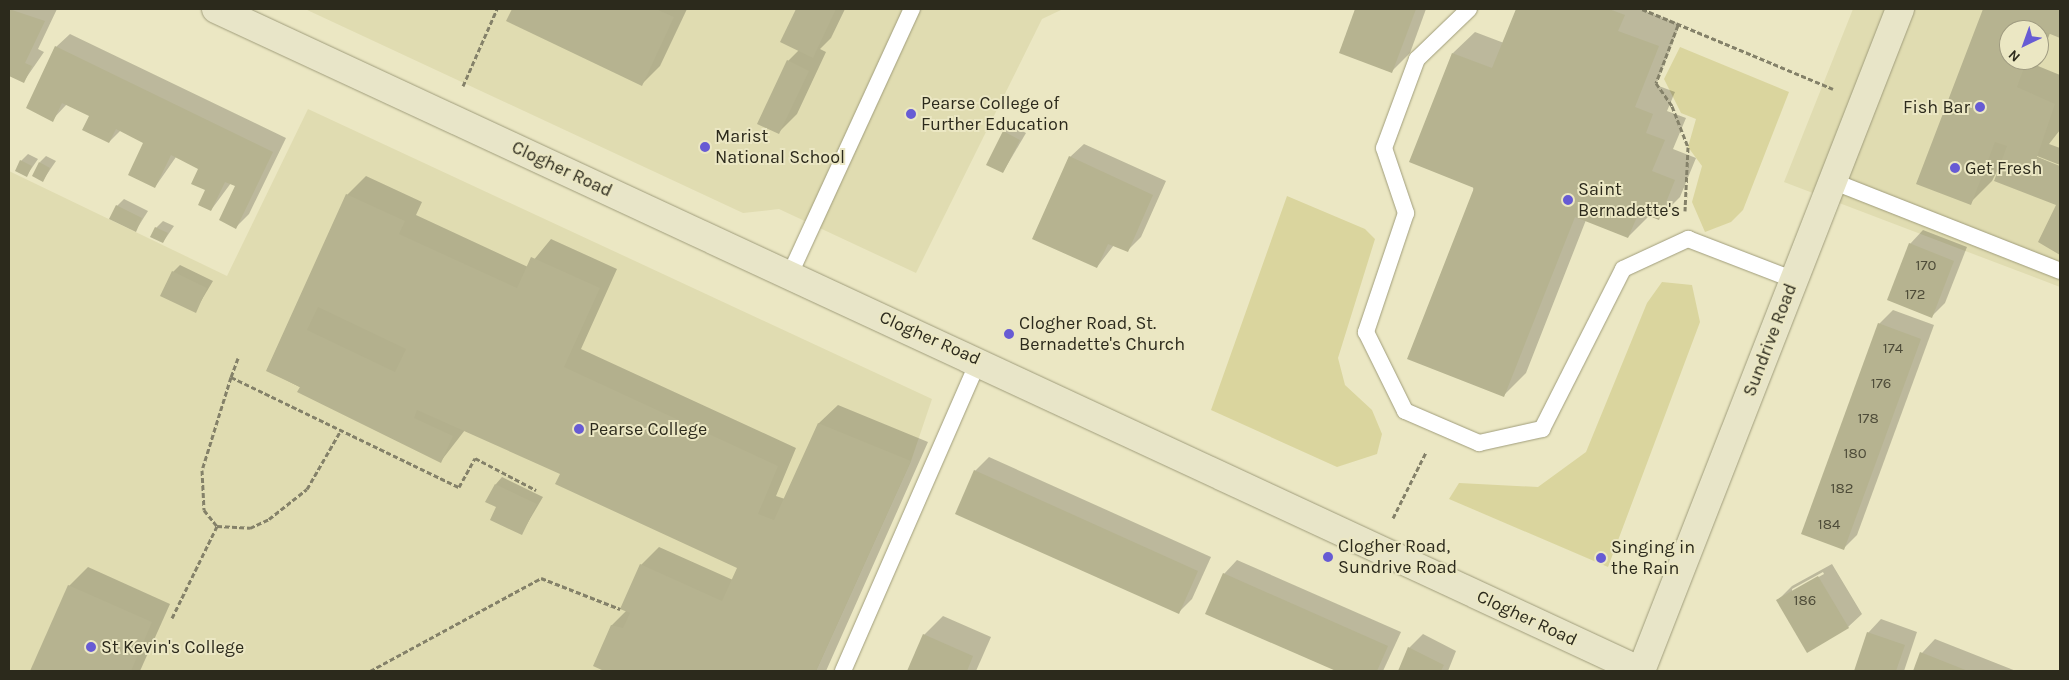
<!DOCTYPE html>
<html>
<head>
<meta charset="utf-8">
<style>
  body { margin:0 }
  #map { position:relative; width:2069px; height:680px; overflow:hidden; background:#ebe7c3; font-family:Karla,sans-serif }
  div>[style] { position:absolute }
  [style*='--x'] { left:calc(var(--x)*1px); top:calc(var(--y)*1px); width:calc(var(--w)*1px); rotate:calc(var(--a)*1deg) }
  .built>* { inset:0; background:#e0dcb1 }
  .green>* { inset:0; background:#dad59e }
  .shadow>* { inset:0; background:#0003 }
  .building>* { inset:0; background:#b6b390 }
  .path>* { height:3px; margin-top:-1.5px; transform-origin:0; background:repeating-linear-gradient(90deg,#848169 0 5px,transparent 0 7.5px) }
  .roads { filter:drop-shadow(0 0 1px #a09d7b) drop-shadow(0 0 1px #a09d7b) }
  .lane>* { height:16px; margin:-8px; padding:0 8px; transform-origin:8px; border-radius:8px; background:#fff }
  .secondary>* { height:28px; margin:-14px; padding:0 14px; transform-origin:14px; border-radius:14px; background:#e8e5c8 }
  .dots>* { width:14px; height:14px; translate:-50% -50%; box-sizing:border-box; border:2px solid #ebe7c3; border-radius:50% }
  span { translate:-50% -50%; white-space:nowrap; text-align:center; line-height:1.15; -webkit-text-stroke:4px #ebe7c3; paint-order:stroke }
  .number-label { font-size:15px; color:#4e4c39 }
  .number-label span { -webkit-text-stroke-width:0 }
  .poi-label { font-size:18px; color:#2c2a1c }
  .left { translate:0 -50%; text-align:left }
  .right { translate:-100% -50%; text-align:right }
  .street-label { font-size:18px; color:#2c2a1c }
  .frame { position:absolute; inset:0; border:10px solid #2c2a1c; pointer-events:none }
  .north { position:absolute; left:1999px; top:20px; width:50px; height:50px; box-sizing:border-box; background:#ebe7c3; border:1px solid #9f9b80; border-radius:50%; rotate:222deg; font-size:14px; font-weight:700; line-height:20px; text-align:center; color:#2c2a1c }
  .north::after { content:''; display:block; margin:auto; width:18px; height:22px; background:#675bd4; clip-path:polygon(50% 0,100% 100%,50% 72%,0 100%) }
</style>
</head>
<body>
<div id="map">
  <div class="built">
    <div style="clip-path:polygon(305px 9px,1063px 9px,1042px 19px,916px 273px,779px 209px,743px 213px)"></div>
    <div style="clip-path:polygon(evenodd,1853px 9px,2060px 9px,2060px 287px,1784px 182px,1853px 9px,2009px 30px,2039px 30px,2039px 60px,2009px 60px,2009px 30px)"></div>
    <div style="clip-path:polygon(308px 109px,932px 399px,911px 461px,816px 671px,9px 671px,9px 171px,227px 276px)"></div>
  </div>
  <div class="green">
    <div style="clip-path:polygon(1680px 47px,1789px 92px,1743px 210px,1731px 222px,1705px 232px,1692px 202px,1702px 166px,1688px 147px,1696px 119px,1681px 113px,1664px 79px)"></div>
    <div style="clip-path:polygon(1287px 196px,1365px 229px,1375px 239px,1338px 358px,1345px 385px,1372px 410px,1382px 434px,1377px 454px,1337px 467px,1211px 410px)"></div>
    <div style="clip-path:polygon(1662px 282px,1692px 285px,1700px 322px,1608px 567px,1449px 499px,1459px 483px,1538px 487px,1586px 452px,1647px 303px)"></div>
  </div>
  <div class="shadow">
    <div style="clip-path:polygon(9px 9px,57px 9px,38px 49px,44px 52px,24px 81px,9px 75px)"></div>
    <div style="clip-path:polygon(514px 9px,687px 9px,660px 66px,642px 84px,508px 21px)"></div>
    <div style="clip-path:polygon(797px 9px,845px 9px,831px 38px,820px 49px,826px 52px,797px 114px,778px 133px,788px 61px,799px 50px,782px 42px)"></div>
    <div style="clip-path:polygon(1356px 9px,1426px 9px,1410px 53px,1392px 71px,1340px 52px)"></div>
    <div style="clip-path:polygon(1517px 9px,1640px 9px,1680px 24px,1656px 85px,1675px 92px,1667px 111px,1686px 118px,1673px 149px,1696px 158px,1680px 197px,1658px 219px,1650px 215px,1628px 237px,1586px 220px,1526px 373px,1504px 395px,1453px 53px,1475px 32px,1504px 43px)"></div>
    <div style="clip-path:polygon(evenodd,1985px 9px,2060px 9px,2060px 37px,2050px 33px,2038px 66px,2060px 75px,2060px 130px,2049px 144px,2060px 148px,2060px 165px,2014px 147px,2060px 167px,2060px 253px,2040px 241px,2058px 204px,2005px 156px,1992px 181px,1970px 203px,1918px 183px,1985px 9px,2009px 30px,2039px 30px,2039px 60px,2009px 60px,2009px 30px)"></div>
    <div style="clip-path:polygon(70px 34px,286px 138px,249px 214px,236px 227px,236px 186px,231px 183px,211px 210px,200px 168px,176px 157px,155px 187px,145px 142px,121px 130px,109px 142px,91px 115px,67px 104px,52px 120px,56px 47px)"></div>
    <div style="clip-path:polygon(1011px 125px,1026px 133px,1003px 172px,1004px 132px)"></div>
    <div style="clip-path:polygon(1084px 144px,1166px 181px,1141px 237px,1127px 251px,1114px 245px,1097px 267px,1070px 157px)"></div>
    <div style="clip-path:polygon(28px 154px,38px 159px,27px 175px,21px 161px)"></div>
    <div style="clip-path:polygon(46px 156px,56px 161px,43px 180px,40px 162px)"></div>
    <div style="clip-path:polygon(366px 176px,422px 202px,416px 215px,528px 267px,551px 239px,617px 269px,581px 349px,796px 448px,776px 496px,785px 499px,819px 423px,838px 405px,928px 442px,826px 671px,607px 671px,595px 666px,612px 625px,627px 610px,641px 565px,659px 547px,733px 580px,738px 567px,561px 473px,465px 430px,441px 461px,267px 370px,347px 195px)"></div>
    <div style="clip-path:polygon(124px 199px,148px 211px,136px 230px,117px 206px)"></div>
    <div style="clip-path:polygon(163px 221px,174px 226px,163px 242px,156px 228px)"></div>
    <div style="clip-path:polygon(1923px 230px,1967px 247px,1945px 303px,1932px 316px,1910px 244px)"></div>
    <div style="clip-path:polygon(180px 265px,213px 281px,195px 311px,173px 272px)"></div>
    <div style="clip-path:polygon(1893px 310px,1934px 325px,1857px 535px,1844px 548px,1879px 324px)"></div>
    <div style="clip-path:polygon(989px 457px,1211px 557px,1192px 599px,1178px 613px,975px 471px)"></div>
    <div style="clip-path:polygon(502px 477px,543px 497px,521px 534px,498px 507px,496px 484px)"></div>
    <div style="clip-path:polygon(1237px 560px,1401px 632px,1383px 671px,1339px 671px,1207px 613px,1224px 574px)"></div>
    <div style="clip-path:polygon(evenodd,1832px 564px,1862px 614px,1848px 627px,1778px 600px,1792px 586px,1832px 564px,1823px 572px,1824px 574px,1792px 592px,1792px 589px,1823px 572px)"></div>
    <div style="clip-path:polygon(88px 567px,170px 604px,140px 671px,32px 671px,69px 586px)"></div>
    <div style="clip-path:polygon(943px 616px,991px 637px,976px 671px,908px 671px,924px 635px)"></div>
    <div style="clip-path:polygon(1881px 619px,1917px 632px,1904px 671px,1855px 671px,1868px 633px)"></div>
    <div style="clip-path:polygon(1423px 634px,1456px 651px,1448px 671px,1399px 671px,1409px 648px)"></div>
    <div style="clip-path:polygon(1935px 639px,2016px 671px,1914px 671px,1922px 653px)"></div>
  </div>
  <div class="building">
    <div style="clip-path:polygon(9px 9px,45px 21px,25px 63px,32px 66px,24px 83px,9px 76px)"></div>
    <div style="clip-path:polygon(512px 9px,656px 9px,674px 17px,642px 86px,506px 21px)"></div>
    <div style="clip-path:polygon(796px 9px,836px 9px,813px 58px,780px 42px)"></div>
    <div style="clip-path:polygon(1355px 9px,1416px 9px,1392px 73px,1339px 53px)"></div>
    <div style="clip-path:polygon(1516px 9px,1609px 9px,1625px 15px,1618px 31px,1659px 46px,1635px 107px,1653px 114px,1646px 133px,1665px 140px,1652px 171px,1675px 180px,1659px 220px,1639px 212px,1628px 238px,1575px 217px,1504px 397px,1407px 359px,1474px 188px,1409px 162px,1452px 53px,1492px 68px)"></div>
    <div style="clip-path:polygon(1983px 9px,2060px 9px,2060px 38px,2038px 29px,2009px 30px,2009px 60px,2027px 60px,2017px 87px,2055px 104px,2037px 157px,2060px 166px,2060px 255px,2038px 242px,2056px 205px,1994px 181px,2007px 146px,1995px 142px,1971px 205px,1916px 184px)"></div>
    <div style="clip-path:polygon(55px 46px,273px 152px,236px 229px,219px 220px,235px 186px,225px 182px,211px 211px,198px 205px,205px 190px,191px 184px,198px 169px,171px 155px,155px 188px,128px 175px,143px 143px,116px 129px,109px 143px,82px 130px,89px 116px,62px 103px,53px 122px,26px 108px)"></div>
    <div style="clip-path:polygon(787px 60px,809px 71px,779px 134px,757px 124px)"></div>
    <div style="clip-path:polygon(1003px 131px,1020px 140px,1003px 173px,986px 165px)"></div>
    <div style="clip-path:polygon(1069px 156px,1153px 195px,1128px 252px,1108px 244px,1097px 268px,1032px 239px)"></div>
    <div style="clip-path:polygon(20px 160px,32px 166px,27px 177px,15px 171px)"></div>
    <div style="clip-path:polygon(39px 162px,50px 168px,43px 182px,32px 176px)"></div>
    <div style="clip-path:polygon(evenodd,346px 194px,405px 221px,399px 234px,517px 288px,531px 257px,600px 288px,564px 367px,778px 466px,758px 514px,774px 520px,818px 423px,911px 461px,816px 671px,604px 671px,593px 666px,611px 625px,623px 628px,630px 613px,620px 609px,640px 564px,722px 601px,737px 568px,555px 484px,560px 474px,417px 410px,414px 418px,453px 436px,441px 463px,297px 392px,300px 387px,266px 371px,346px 194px,318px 307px,406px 349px,395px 372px,307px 330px,318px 307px)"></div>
    <div style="clip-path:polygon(116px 205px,142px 218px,136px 232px,109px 219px)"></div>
    <div style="clip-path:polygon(155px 227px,168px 233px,163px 243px,150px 237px)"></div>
    <div style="clip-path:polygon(1909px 243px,1954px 261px,1932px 318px,1887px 300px)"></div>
    <div style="clip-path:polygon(172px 271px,207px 288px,196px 313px,160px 296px)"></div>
    <div style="clip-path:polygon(1878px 323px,1921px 339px,1844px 550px,1801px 534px)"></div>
    <div style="clip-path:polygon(974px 470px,1198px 571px,1179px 614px,955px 514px)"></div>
    <div style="clip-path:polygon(495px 484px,537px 504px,522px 535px,490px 520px,496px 507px,485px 502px)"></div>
    <div style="clip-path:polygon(1223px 573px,1388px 646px,1377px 671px,1336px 671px,1205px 614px)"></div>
    <div style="clip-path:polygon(1818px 576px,1849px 628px,1807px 653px,1776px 600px)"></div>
    <div style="clip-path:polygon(68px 585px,152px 622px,131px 671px,30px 671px)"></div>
    <div style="clip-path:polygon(1867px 632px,1905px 645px,1896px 671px,1854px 671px)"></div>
    <div style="clip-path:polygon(923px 634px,973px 656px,967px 671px,907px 671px)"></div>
    <div style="clip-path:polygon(1408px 647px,1444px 665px,1441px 671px,1398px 671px)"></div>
    <div style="clip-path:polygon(1920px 652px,1968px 671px,1913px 671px)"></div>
  </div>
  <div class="path">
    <div style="--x:1642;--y:9;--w:207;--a:22.7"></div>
    <div style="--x:1678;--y:25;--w:62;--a:110.8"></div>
    <div style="--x:1656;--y:83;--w:28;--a:55"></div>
    <div style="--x:1672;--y:106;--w:44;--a:68.7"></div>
    <div style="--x:1688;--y:147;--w:64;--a:92.7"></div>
    <div style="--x:463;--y:86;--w:84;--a:-66.2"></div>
    <div style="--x:238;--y:358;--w:20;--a:110"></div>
    <div style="--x:231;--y:377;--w:253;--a:25.8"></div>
    <div style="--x:459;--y:487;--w:33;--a:-61"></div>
    <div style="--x:475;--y:458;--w:69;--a:27.7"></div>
    <div style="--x:231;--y:377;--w:97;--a:107.3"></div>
    <div style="--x:202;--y:470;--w:40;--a:87.1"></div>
    <div style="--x:204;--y:510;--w:21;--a:51"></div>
    <div style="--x:217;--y:526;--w:33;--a:3"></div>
    <div style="--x:250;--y:528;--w:21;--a:-25"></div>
    <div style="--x:269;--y:519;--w:48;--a:-38.3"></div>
    <div style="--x:307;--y:489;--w:68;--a:-60"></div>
    <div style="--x:1393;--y:518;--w:74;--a:-63.4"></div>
    <div style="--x:172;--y:618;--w:102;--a:-63.9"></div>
    <div style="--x:370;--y:671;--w:195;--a:-28.5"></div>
    <div style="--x:541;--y:578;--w:85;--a:21.4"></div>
  </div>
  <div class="roads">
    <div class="lane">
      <div style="--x:1469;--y:9;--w:72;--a:136.1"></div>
      <div style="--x:1417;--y:59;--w:95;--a:110.3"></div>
      <div style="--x:1384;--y:148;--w:69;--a:71.3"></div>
      <div style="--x:1406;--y:213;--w:126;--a:108.6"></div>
      <div style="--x:1366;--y:332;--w:88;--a:63.7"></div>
      <div style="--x:1405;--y:411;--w:81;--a:23.4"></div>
      <div style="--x:1479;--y:443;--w:65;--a:-12.5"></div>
      <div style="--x:1542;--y:429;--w:179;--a:-63.1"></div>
      <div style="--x:1623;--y:269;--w:72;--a:-24.8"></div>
      <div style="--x:1688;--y:239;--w:114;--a:21.1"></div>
      <div style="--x:1832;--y:181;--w:245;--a:21.5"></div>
      <div style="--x:790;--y:274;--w:292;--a:-65.3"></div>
      <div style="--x:843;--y:671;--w:339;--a:-66.4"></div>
    </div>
    <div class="secondary">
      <div style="--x:216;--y:9;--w:1571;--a:24.92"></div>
      <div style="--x:1641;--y:671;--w:711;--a:-68.63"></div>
    </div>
  </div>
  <div class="dots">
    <div style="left:1980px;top:107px;background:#675bd4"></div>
    <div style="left:911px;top:114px;background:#675bd4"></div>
    <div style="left:705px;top:147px;background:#675bd4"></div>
    <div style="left:1955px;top:168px;background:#675bd4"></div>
    <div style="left:1568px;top:200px;background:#675bd4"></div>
    <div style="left:1009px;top:334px;background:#675bd4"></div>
    <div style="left:579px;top:429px;background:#675bd4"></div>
    <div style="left:1328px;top:557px;background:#675bd4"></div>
    <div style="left:1601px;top:558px;background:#675bd4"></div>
    <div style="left:91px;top:647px;background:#675bd4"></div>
  </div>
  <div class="number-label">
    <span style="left:1926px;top:266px">170</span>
    <span style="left:1915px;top:295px">172</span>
    <span style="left:1893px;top:349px">174</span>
    <span style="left:1881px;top:384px">176</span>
    <span style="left:1868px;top:419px">178</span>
    <span style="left:1855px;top:454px">180</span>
    <span style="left:1842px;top:489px">182</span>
    <span style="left:1829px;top:525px">184</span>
    <span style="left:1805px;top:601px">186</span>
  </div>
  <div class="poi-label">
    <span class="left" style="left:921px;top:114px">Pearse College of<br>Further Education</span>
    <span class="right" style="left:1970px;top:107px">Fish Bar</span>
    <span class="left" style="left:715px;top:147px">Marist<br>National School</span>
    <span class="left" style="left:1965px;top:168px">Get Fresh</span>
    <span class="left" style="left:1578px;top:200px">Saint<br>Bernadette's</span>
    <span class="left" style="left:1019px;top:334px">Clogher Road, St.<br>Bernadette's Church</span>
    <span class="left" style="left:589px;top:429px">Pearse College</span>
    <span class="left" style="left:1338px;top:557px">Clogher Road,<br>Sundrive Road</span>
    <span class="left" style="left:1611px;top:558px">Singing in<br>the Rain</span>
    <span class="left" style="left:101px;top:647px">St Kevin's College</span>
  </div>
  <div class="street-label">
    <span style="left:562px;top:169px;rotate:25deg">Clogher Road</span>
    <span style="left:930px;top:338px;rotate:24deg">Clogher Road</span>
    <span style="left:1770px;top:340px;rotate:-69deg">Sundrive Road</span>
    <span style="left:1527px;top:618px;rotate:25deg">Clogher Road</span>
  </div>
  <div class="frame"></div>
  <div class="north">N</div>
</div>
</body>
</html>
